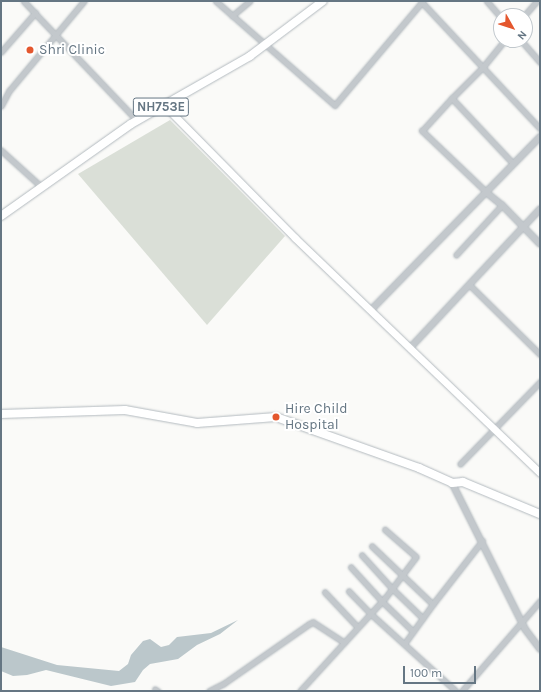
<!DOCTYPE html>
<html>
<head>
<meta charset="utf-8">
<style>
  body { margin:0 }
  #map { position:relative; width:541px; height:692px; overflow:hidden; background:#fafaf8; font-family:Karla,sans-serif }
  div>[style] { position:absolute }
  [style*='--x'] { left:calc(var(--x)*1px); top:calc(var(--y)*1px); width:calc(var(--w)*1px); rotate:calc(var(--a)*1deg) }
  .green>* { inset:0; background:#dadfd7 }
  .water>* { inset:0; background:#bbc7cb }
  .roads { filter:drop-shadow(0 0 1px #b3babf) drop-shadow(0 0 1px #b3babf) }
  .minor>* { height:4.5px; margin:-2.25px; padding:0 2.25px; transform-origin:2.25px; border-radius:2.25px; background:#c3c8cc }
  .tertiary>* { height:6px; margin:-3px; padding:0 3px; transform-origin:3px; border-radius:3px; background:#c3c8cc }
  .secondary>* { height:7px; margin:-3.5px; padding:0 3.5px; transform-origin:3.5px; border-radius:3.5px; background:#fff }
  .trunk>* { height:8px; margin:-4px; padding:0 4px; transform-origin:4px; border-radius:4px; background:#fff }
  .dots>* { width:11px; height:11px; translate:-50% -50%; box-sizing:border-box; border:2px solid #fff; border-radius:50% }
  span { translate:-50% -50%; white-space:nowrap; text-align:center; line-height:1.15; -webkit-text-stroke:4px #fff; paint-order:stroke }
  .shield-label span { padding:1px 3px; background:#fff; border:1px solid; border-radius:3px; -webkit-text-stroke-width:0 }
  .shield-label { font-size:13px; color:#657683; font-weight:700 }
  .poi-label { font-size:14px; color:#657683 }
  .left { translate:0 -50%; text-align:left }
  .frame { position:absolute; inset:0; border:2px solid #657683; pointer-events:none }
  .north { position:absolute; left:493px; top:8px; width:40px; height:40px; box-sizing:border-box; background:#fff; border:1px solid #c1c8cd; border-radius:50%; rotate:129deg; font-size:11px; font-weight:700; line-height:16px; text-align:center; color:#657683 }
  .north::after { content:''; display:block; margin:auto; width:14px; height:18px; background:#e4572e; clip-path:polygon(50% 0,100% 100%,50% 72%,0 100%) }
  .scale { position:absolute; left:403px; top:666px; width:73px; height:18px; box-sizing:border-box; border:2px solid #657683; border-top:0; padding-left:5px; font-size:12px; line-height:14px; white-space:nowrap; color:#657683; -webkit-text-stroke:3px #fff; paint-order:stroke }
</style>
</head>
<body>
<div id="map">
  <div class="green">
    <div style="clip-path:polygon(170px 120px,285px 236px,207px 325px,78px 174px)"></div>
  </div>
  <div class="water">
    <div style="clip-path:polygon(238px 620px,220px 634px,197px 645px,178px 659px,150px 664px,143px 670px,135px 682px,111px 686px,46px 670px,27px 675px,13px 676px,1px 671px,1px 647px,57px 665px,119px 671px,128px 664px,131px 655px,143px 641px,150px 639px,161px 647px,169px 645px,177px 637px,211px 633px)"></div>
  </div>
  <div class="roads">
    <div class="minor">
      <div style="--x:24;--y:1;--w:16;--a:47"></div>
      <div style="--x:216;--y:1;--w:158;--a:41.2"></div>
      <div style="--x:335;--y:105;--w:135;--a:-49.8"></div>
      <div style="--x:423;--y:1;--w:1;--a:135"></div>
      <div style="--x:422;--y:2;--w:173;--a:46.9"></div>
      <div style="--x:487;--y:1;--w:21;--a:49"></div>
      <div style="--x:232;--y:16;--w:23;--a:-40"></div>
      <div style="--x:524;--y:16;--w:20;--a:-49"></div>
      <div style="--x:521;--y:40;--w:29;--a:49"></div>
      <div style="--x:1;--y:52;--w:52;--a:-48.9"></div>
      <div style="--x:35;--y:13;--w:148;--a:46.4"></div>
      <div style="--x:452;--y:98;--w:44;--a:-45"></div>
      <div style="--x:483;--y:67;--w:35;--a:-51"></div>
      <div style="--x:1;--y:106;--w:17;--a:-62"></div>
      <div style="--x:9;--y:91;--w:117;--a:-50.2"></div>
      <div style="--x:1;--y:150;--w:55;--a:42.1"></div>
      <div style="--x:487;--y:193;--w:90;--a:-136.4"></div>
      <div style="--x:422;--y:131;--w:45;--a:-47.7"></div>
      <div style="--x:452;--y:98;--w:89;--a:46.8"></div>
      <div style="--x:456;--y:255;--w:68;--a:-47.4"></div>
      <div style="--x:469;--y:284;--w:100;--a:44.6"></div>
      <div style="--x:460;--y:464;--w:115;--a:-45.7"></div>
      <div style="--x:372;--y:546;--w:84;--a:43.6"></div>
      <div style="--x:362;--y:555;--w:45;--a:47.7"></div>
      <div style="--x:392;--y:588;--w:43;--a:44.1"></div>
      <div style="--x:351;--y:567;--w:46;--a:47.6"></div>
      <div style="--x:382;--y:601;--w:43;--a:44.1"></div>
      <div style="--x:349;--y:591;--w:30;--a:46"></div>
      <div style="--x:370;--y:613;--w:116;--a:42.2"></div>
      <div style="--x:325;--y:592;--w:48;--a:46.7"></div>
      <div style="--x:405;--y:643;--w:48;--a:-54.3"></div>
      <div style="--x:433;--y:604;--w:80;--a:-52.1"></div>
      <div style="--x:155;--y:689;--w:4;--a:34"></div>
      <div style="--x:209;--y:691;--w:16;--a:-27"></div>
      <div style="--x:223;--y:684;--w:105;--a:-34.9"></div>
      <div style="--x:309;--y:624;--w:4;--a:-27"></div>
      <div style="--x:313;--y:622;--w:37;--a:33"></div>
      <div style="--x:300;--y:691;--w:126;--a:-47.6"></div>
      <div style="--x:385;--y:598;--w:51;--a:-52.9"></div>
      <div style="--x:416;--y:557;--w:41;--a:-138.9"></div>
      <div style="--x:462;--y:691;--w:119;--a:-49.1"></div>
    </div>
    <div class="tertiary">
      <div style="--x:487;--y:193;--w:19;--a:39"></div>
      <div style="--x:502;--y:205;--w:54;--a:45.7"></div>
      <div style="--x:371;--y:310;--w:242;--a:-45.7"></div>
      <div style="--x:410;--y:348;--w:190;--a:-46.9"></div>
      <div style="--x:452;--y:483;--w:163;--a:63.4"></div>
      <div style="--x:525;--y:629;--w:25;--a:53"></div>
    </div>
    <div class="secondary">
      <div style="--x:164;--y:105;--w:187;--a:45.4"></div>
      <div style="--x:295;--y:238;--w:339;--a:43.8"></div>
    </div>
    <div class="trunk">
      <div style="--x:1;--y:216;--w:159;--a:-35.3"></div>
      <div style="--x:131;--y:124;--w:137;--a:-29.7"></div>
      <div style="--x:250;--y:56;--w:91;--a:-37"></div>
      <div style="--x:1;--y:414;--w:124;--a:-1.8"></div>
      <div style="--x:125;--y:410;--w:73;--a:10.2"></div>
      <div style="--x:197;--y:423;--w:79;--a:-4.3"></div>
      <div style="--x:276;--y:417;--w:152;--a:19.6"></div>
      <div style="--x:419;--y:468;--w:36;--a:24"></div>
      <div style="--x:452;--y:483;--w:11;--a:-5"></div>
      <div style="--x:463;--y:482;--w:83;--a:22.6"></div>
    </div>
  </div>
  <div class="dots">
    <div style="left:30px;top:50px;background:#e4572e"></div>
    <div style="left:276px;top:417px;background:#e4572e"></div>
  </div>
  <div class="shield-label">
    <span style="left:161px;top:107px">NH753E</span>
  </div>
  <div class="poi-label">
    <span class="left" style="left:39px;top:50px">Shri Clinic</span>
    <span class="left" style="left:285px;top:417px">Hire Child<br>Hospital</span>
  </div>
  <div class="frame"></div>
  <div class="north">N</div>
  <div class="scale">100 m</div>
</div>
</body>
</html>
